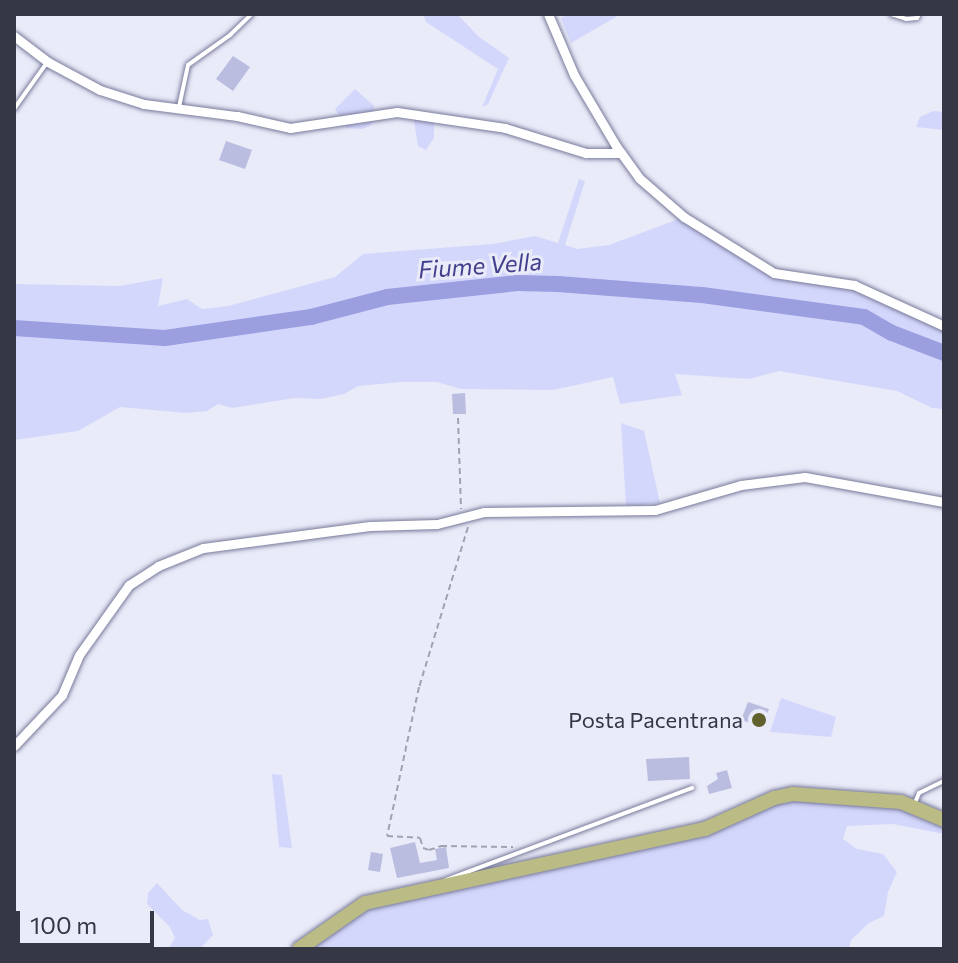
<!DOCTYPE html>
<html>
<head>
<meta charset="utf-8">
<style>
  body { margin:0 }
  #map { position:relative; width:958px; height:963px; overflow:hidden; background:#e9ebf9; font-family:Commissioner,sans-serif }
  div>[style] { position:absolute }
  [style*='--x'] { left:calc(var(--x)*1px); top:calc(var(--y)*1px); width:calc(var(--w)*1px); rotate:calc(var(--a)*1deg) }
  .green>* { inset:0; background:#d4d7fc }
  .river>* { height:16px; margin:-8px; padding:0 8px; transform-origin:8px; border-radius:8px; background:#9b9fe0 }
  .building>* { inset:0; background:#babddf }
  .path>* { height:2px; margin-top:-1px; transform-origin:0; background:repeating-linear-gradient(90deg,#a0a2b0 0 6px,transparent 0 10px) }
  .roads { filter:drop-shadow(0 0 2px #787a9a) drop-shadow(0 0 2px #787a9a) }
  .lane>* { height:4px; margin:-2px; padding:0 2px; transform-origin:2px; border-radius:2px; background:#fff }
  .street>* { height:9px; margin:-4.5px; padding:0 4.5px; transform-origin:4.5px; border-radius:4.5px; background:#fff }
  .primary>* { height:14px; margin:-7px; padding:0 7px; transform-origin:7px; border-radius:7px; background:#bbbb86 }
  .dots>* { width:22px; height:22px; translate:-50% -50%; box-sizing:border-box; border:4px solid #e9ebf9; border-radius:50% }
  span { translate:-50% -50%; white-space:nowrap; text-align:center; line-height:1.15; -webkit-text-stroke:6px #e9ebf9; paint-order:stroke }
  .poi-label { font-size:22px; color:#363745 }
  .right { translate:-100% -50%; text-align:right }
  .water-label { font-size:24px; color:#423f8c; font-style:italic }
  .frame { position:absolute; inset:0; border:16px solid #363745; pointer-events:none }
  .scale { position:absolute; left:16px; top:911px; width:138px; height:36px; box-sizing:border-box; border:4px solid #363745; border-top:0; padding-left:10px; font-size:24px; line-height:28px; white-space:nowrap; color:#363745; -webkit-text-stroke:6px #e9ebf9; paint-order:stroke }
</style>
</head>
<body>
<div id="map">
  <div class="green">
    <div style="clip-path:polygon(423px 14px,457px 14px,478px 36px,509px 58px,488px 104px,482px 107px,498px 69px,426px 22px)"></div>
    <div style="clip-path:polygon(569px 14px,621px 14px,571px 43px,561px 18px)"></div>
    <div style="clip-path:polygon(355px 89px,374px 106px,375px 118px,371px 125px,362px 129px,346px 128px,335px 109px)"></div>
    <div style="clip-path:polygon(933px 111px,944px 112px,944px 130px,916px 127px,920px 117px)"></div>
    <div style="clip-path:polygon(413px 115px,430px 117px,434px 124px,434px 138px,426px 150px,418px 146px)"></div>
    <div style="clip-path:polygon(579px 179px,585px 181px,565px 245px,577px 249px,609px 245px,684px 217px,774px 273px,854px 285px,944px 326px,944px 409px,932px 408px,897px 391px,779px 371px,749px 379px,675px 374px,682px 395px,620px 404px,613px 377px,553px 390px,461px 389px,437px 382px,401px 382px,358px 386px,344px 394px,321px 399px,294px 398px,232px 408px,218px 404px,207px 411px,186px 413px,120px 407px,78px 431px,14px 440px,14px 284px,120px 286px,163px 278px,158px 306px,187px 299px,202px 309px,228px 306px,335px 277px,363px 254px,492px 244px,535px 236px,558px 243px)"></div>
    <div style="clip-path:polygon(621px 423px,644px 431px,660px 503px,626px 506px)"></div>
    <div style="clip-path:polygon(781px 698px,836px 717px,831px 737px,770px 732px)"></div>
    <div style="clip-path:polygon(272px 774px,282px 775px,292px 848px,279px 847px)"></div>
    <div style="clip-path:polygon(861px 798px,944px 820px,944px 834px,893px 824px,847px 826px,843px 839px,857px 849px,883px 854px,897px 872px,888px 892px,884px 916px,869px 923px,851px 940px,849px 949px,300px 949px,353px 910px,656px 841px,760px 802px)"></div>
    <div style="clip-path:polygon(157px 883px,182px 910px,200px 920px,208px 919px,213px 935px,200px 949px,168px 949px,175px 938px,170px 927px,147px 904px,148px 893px)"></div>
  </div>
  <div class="river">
    <div style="--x:14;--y:328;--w:151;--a:3.8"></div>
    <div style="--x:165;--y:338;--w:148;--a:-8.2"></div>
    <div style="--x:311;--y:317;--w:79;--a:-14.7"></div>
    <div style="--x:387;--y:297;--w:131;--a:-6.1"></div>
    <div style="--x:517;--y:283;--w:41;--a:1.4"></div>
    <div style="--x:558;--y:284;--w:144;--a:4.4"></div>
    <div style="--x:702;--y:295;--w:163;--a:7.7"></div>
    <div style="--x:864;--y:317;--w:32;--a:30"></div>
    <div style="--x:892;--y:333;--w:56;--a:21"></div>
  </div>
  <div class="building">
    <div style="clip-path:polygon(233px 56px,250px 67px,233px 91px,216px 79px)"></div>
    <div style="clip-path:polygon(226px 141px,252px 150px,245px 169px,219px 160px)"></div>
    <div style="clip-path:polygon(465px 393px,466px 414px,453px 414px,452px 394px)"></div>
    <div style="clip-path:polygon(748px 702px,769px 709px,762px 727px,741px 720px)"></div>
    <div style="clip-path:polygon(689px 757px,690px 779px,648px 781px,646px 759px)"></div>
    <div style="clip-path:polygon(727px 770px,732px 788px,709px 794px,707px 786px,718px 779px,716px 773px)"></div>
    <div style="clip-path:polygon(415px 842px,420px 863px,437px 860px,435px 849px,446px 847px,449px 868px,397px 878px,390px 848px)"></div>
    <div style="clip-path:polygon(371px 852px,383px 854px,380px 872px,368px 870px)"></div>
  </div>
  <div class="path">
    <div style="--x:458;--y:418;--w:91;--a:88.1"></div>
    <div style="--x:468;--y:527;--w:167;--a:107"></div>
    <div style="--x:419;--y:687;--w:152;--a:102.1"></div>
    <div style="--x:387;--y:836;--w:33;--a:3"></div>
    <div style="--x:420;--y:838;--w:10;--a:73"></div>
    <div style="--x:423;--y:848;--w:6;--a:18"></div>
    <div style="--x:429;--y:850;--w:13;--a:-18"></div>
    <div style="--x:441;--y:846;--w:72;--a:0.8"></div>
  </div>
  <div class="roads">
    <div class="lane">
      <div style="--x:891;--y:14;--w:16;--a:18"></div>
      <div style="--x:906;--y:19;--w:11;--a:-5"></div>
      <div style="--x:917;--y:18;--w:4;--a:-63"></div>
      <div style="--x:179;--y:107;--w:43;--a:-77.9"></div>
      <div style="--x:188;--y:65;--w:52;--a:-35.5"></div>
      <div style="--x:230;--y:35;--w:30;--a:-44"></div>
      <div style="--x:14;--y:109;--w:55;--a:-54.6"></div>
      <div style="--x:914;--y:805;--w:13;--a:-67"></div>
      <div style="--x:919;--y:793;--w:28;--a:-26"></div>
      <div style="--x:446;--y:880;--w:263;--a:-20.5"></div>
    </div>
    <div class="street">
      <div style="--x:548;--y:14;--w:66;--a:66.9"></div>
      <div style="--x:574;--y:75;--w:82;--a:59.4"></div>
      <div style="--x:616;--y:146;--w:39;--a:54"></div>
      <div style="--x:639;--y:178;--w:60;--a:40.9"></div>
      <div style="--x:684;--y:217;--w:106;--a:31.9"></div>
      <div style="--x:774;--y:273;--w:81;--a:8.5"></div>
      <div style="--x:854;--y:285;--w:99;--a:24.5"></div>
      <div style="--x:14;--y:36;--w:43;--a:37.4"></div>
      <div style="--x:48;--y:62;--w:59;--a:28.3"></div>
      <div style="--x:100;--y:90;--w:46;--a:17.7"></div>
      <div style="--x:144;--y:104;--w:94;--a:7.4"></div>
      <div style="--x:237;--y:116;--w:54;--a:12.8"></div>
      <div style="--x:290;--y:128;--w:108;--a:-8.5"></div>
      <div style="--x:397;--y:112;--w:109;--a:8.4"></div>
      <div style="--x:505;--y:128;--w:85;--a:17.2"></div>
      <div style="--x:586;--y:153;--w:35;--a:0"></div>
      <div style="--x:14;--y:746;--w:70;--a:-46.7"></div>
      <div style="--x:62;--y:695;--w:43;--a:-67"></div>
      <div style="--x:79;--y:655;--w:86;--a:-54.5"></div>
      <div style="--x:129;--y:585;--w:35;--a:-33"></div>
      <div style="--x:158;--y:566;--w:48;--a:-21.8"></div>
      <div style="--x:203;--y:548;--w:168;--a:-7.5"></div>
      <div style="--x:370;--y:526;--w:67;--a:-1.7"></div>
      <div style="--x:437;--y:524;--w:49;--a:-14.3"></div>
      <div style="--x:484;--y:512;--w:171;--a:-0.7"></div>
      <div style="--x:655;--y:510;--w:90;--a:-16.2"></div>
      <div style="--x:741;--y:485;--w:64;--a:-7.1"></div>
      <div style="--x:805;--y:477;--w:141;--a:10.2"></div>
    </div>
    <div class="primary">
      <div style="--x:299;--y:949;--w:80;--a:-34.9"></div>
      <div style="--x:365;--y:903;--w:348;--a:-12.3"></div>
      <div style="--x:705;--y:829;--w:76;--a:-24.2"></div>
      <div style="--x:774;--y:798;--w:19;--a:-12"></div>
      <div style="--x:793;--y:794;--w:108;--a:4.2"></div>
      <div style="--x:901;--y:802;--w:47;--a:22.7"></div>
    </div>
  </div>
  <div class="dots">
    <div style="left:759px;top:720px;background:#61612e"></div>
  </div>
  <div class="poi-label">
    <span class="right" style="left:743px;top:720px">Posta Pacentrana</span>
  </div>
  <div class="water-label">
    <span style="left:480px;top:265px;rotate:-4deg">Fiume Vella</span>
  </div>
  <div class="frame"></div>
  <div class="scale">100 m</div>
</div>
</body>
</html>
